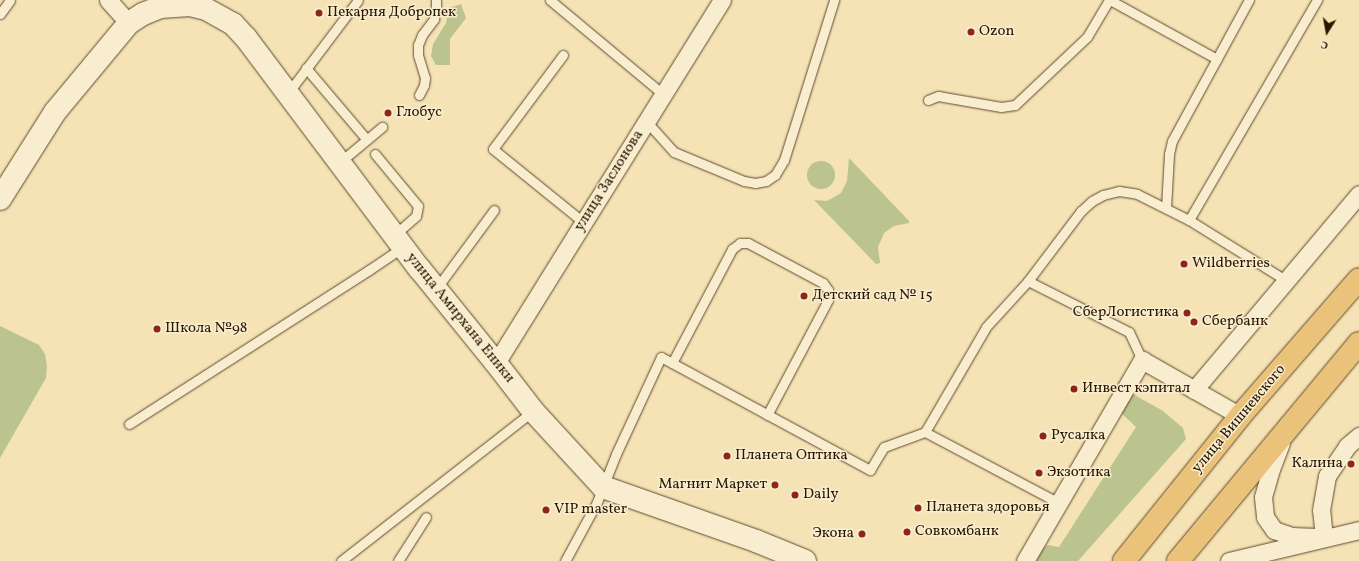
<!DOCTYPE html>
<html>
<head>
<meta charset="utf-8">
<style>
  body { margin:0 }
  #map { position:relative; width:1359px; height:561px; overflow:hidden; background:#f6e3b5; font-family:Vollkorn,serif }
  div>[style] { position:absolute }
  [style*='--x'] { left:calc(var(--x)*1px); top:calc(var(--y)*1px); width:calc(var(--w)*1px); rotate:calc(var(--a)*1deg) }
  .green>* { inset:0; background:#bbc48e }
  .round { border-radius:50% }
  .roads { filter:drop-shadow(0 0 1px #5c4a2d) drop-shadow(0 0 1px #5c4a2d) }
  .lane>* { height:9px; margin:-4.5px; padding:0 4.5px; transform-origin:4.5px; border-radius:4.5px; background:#f9edcf }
  .street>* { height:17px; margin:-8.5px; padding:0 8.5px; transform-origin:8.5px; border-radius:8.5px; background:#f9edcf }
  .secondary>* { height:22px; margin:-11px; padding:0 11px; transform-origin:11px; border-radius:11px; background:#f9edcf }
  .primary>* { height:22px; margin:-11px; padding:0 11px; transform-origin:11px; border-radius:11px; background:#ebc27a }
  .dots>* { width:11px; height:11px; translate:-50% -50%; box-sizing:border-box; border:2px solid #f9edcf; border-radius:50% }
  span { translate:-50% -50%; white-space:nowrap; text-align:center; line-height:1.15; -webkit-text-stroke:3px #f9edcf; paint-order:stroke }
  .poi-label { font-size:15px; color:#291700 }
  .left { translate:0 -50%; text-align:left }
  .right { translate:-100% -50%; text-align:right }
  .street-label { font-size:15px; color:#291700 }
  .north { position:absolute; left:1307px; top:12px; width:40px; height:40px; -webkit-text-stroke:3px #f9edcf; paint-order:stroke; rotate:191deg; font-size:11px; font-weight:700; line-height:16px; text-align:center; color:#291700 }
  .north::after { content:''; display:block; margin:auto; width:14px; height:18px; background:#291700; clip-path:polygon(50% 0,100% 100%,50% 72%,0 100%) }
</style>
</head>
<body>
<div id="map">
  <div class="green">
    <div style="clip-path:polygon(461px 4px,466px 18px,450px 39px,450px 65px,436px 65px,431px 56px,433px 44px,446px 23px,449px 8px)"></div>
    <div style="clip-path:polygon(849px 158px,909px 221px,909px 223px,894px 226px,884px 233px,878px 247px,880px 263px,876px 264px,814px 200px,827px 201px,841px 193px,847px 181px)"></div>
    <div class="round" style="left:807px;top:161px;width:28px;height:28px"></div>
    <div style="clip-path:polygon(0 326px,39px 345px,45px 354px,47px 366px,46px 378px,0 458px)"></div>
    <div style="clip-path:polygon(1131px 393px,1163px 411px,1183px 428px,1186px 439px,1078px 561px,1034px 561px,1038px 552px,1048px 545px,1059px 547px,1136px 427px,1119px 411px)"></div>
  </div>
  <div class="roads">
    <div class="lane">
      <div style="--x:550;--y:0;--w:147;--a:39.8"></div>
      <div style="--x:1110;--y:0;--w:122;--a:28.9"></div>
      <div style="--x:0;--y:14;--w:17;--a:-54"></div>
      <div style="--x:563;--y:55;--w:117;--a:126.7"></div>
      <div style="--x:493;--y:149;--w:116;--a:39"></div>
      <div style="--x:306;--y:68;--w:94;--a:49.7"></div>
      <div style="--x:288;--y:93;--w:116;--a:-53"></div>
      <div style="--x:419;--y:95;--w:11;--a:-63"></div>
      <div style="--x:424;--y:85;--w:7;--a:-82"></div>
      <div style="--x:425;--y:78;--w:24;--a:-107"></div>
      <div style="--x:418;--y:55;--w:10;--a:-90"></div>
      <div style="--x:418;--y:45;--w:11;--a:-68"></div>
      <div style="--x:422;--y:35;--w:20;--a:-53"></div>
      <div style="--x:434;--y:19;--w:11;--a:-80"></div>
      <div style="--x:436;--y:8;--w:8;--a:-90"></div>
      <div style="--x:928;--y:100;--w:11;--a:-22"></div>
      <div style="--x:938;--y:96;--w:64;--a:9.9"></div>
      <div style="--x:1001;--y:107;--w:14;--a:-8"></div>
      <div style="--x:1015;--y:105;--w:99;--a:-43.4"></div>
      <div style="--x:1087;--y:37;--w:43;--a:-59.3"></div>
      <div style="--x:646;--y:121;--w:42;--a:47.9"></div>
      <div style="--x:674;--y:152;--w:76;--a:22.5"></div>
      <div style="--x:744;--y:181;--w:11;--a:10"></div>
      <div style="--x:755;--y:183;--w:11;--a:-10"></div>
      <div style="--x:766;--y:181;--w:11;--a:-34"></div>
      <div style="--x:775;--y:175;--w:17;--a:-59"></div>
      <div style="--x:784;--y:160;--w:168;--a:-72.6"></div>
      <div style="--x:375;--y:154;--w:67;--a:50.4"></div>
      <div style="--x:418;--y:206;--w:10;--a:101"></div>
      <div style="--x:416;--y:216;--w:29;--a:139"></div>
      <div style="--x:340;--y:162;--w:55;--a:-39.8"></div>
      <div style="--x:1166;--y:208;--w:54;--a:-86.8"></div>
      <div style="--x:1169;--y:154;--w:13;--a:-77"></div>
      <div style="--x:1172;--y:141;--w:161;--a:-61.4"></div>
      <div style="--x:1189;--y:220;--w:255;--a:-59.8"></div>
      <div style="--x:1028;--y:281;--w:113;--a:26.8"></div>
      <div style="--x:1129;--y:332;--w:31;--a:65"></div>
      <div style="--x:436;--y:289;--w:98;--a:-53.7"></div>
      <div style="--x:672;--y:363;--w:129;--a:-62.2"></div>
      <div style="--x:732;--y:249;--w:10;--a:-37"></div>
      <div style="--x:740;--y:243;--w:8;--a:0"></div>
      <div style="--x:748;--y:243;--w:85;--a:28.1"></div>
      <div style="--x:823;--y:283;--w:9;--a:54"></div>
      <div style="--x:828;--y:290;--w:10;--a:90"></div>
      <div style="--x:828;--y:300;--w:130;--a:117.9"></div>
      <div style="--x:129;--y:424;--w:285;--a:-32.7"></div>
      <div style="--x:369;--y:270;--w:41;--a:-34.1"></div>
      <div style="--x:925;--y:432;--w:152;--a:27.9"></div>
      <div style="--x:341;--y:561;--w:244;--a:-38"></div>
      <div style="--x:398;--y:561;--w:52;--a:-57.5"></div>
      <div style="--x:565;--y:561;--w:67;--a:-61.5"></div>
      <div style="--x:597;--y:502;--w:52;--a:-68.4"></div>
      <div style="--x:616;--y:454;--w:107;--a:-65.1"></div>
      <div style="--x:661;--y:357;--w:238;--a:28.4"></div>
      <div style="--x:870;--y:470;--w:27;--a:-59"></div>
      <div style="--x:884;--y:447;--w:44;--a:-20.1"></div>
      <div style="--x:925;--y:432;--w:121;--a:-59.8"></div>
      <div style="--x:986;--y:327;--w:62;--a:-47.6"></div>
      <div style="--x:1028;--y:281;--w:88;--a:-52.9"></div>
      <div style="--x:1081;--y:211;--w:15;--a:-42"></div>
      <div style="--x:1092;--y:201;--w:13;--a:-29"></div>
      <div style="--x:1103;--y:195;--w:16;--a:-14"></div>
      <div style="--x:1119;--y:191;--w:18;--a:9"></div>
      <div style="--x:1137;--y:194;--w:58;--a:26.6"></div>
      <div style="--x:1189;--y:220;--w:115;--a:31.9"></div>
    </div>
    <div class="street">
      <div style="--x:108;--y:0;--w:31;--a:48"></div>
      <div style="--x:496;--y:363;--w:428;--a:-58.1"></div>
      <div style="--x:1194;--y:390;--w:256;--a:-49.9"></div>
      <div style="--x:1281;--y:443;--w:28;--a:111"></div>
      <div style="--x:1271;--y:469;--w:29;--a:106"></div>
      <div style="--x:1263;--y:497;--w:20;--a:84"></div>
      <div style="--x:1265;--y:517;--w:16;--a:55"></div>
      <div style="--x:1274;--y:530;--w:18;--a:19"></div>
      <div style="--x:1291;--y:536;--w:33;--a:2"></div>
      <div style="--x:1324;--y:537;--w:27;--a:-96"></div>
      <div style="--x:1321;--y:510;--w:35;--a:-80"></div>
      <div style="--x:1327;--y:476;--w:36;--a:-56"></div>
      <div style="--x:1347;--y:446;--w:16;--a:-40"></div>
      <div style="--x:1025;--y:561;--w:233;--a:-59.8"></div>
      <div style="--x:1142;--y:360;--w:113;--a:29.7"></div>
      <div style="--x:1229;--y:561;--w:134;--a:-13.4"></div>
    </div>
    <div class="secondary">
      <div style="--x:0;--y:199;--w:103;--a:-57.7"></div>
      <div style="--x:55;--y:112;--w:116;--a:-50.3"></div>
      <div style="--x:129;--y:23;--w:17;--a:-33"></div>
      <div style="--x:143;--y:14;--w:18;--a:-22"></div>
      <div style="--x:160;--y:7;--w:30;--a:-4"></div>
      <div style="--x:190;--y:5;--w:16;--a:14"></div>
      <div style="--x:206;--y:9;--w:31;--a:29"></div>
      <div style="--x:233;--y:24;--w:19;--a:47"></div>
      <div style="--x:246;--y:38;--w:288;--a:53.1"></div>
      <div style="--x:419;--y:268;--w:122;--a:51"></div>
      <div style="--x:496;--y:363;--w:61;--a:52.4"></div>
      <div style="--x:533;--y:411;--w:103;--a:47.4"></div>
      <div style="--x:603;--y:487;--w:162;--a:19.4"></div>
      <div style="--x:756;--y:541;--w:53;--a:22.2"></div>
    </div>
    <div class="primary">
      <div style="--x:1124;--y:561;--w:186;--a:-51.3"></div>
      <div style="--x:1240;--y:416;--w:181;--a:-49"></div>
      <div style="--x:1178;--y:561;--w:283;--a:-50.3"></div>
    </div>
  </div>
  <div class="dots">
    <div style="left:319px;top:13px;background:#8f2418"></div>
    <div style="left:971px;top:32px;background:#8f2418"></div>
    <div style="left:388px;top:113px;background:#8f2418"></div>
    <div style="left:1184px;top:264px;background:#8f2418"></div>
    <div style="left:804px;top:296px;background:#8f2418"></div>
    <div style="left:1187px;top:313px;background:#8f2418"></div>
    <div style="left:1194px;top:322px;background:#8f2418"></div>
    <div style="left:157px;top:329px;background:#8f2418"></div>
    <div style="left:1074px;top:389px;background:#8f2418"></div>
    <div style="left:1043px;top:436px;background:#8f2418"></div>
    <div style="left:727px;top:456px;background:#8f2418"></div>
    <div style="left:1351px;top:464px;background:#8f2418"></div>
    <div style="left:1039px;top:473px;background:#8f2418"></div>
    <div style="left:775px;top:485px;background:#8f2418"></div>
    <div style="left:795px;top:495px;background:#8f2418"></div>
    <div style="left:918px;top:508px;background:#8f2418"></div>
    <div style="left:546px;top:510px;background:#8f2418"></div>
    <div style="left:907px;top:532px;background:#8f2418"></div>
    <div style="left:862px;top:534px;background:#8f2418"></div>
  </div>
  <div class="poi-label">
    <span class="left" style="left:327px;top:13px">Пекарня Добропек</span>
    <span class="left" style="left:979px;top:32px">Ozon</span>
    <span class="left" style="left:396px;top:113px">Глобус</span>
    <span class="left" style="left:1192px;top:264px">Wildberries</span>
    <span class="left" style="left:812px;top:296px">Детский сад № 15</span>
    <span class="right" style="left:1179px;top:313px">СберЛогистика</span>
    <span class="left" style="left:1202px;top:322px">Сбербанк</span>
    <span class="left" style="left:165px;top:329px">Школа №98</span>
    <span class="left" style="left:1082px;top:389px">Инвест кэпитал</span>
    <span class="left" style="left:1051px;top:436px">Русалка</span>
    <span class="left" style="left:735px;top:456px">Планета Оптика</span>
    <span class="right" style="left:1343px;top:464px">Калина</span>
    <span class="left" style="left:1047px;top:473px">Экзотика</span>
    <span class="right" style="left:767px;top:485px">Магнит Маркет</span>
    <span class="left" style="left:803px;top:495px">Daily</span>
    <span class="left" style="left:926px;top:508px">Планета здоровья</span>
    <span class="left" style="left:554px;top:510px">VIP master</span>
    <span class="left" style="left:915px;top:532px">Совкомбанк</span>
    <span class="right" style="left:854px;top:534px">Экона</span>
  </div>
  <div class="street-label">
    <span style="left:609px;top:181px;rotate:-58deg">улица Заслонова</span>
    <span style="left:460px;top:318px;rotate:51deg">улица Амирхана Еники</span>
    <span style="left:1239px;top:419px;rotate:-50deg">улица Вишневского</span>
  </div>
  <div class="north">С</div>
</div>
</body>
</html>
